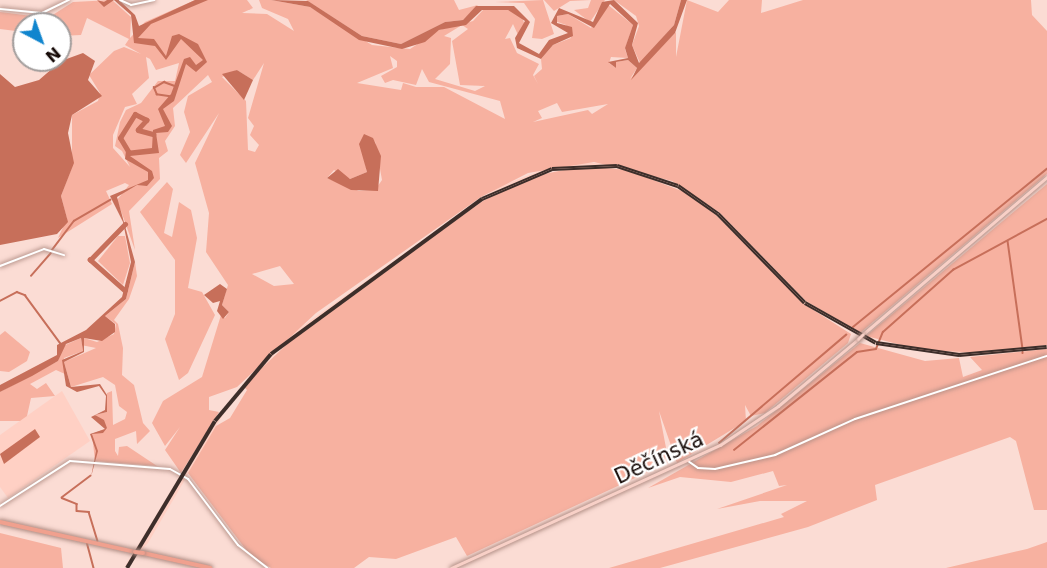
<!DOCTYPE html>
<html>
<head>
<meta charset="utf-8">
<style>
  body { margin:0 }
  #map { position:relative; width:1047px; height:568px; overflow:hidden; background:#fbdcd4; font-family:"DejaVu Sans",sans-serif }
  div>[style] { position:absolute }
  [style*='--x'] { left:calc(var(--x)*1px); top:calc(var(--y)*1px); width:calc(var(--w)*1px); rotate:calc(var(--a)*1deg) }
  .built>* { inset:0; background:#ffd0c4 }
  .green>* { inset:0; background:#f7b1a0 }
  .water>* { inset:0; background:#c76f5a }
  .stream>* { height:1.5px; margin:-0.75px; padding:0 0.75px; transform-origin:0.75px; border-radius:0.75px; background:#c76f5a }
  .river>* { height:4.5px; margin:-2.25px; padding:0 2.25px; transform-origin:2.25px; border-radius:2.25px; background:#c76f5a }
  .roads { filter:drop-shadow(0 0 2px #af8c83) drop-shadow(0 0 2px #af8c83) }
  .minor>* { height:2px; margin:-1px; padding:0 1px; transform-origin:1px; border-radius:1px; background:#fff }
  .secondary>* { height:3px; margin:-1.5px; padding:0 1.5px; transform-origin:1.5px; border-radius:1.5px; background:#f8d0c7 }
  .primary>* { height:4px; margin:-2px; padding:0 2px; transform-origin:2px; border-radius:2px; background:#f0a08e }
  .rail>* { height:4px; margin-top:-2px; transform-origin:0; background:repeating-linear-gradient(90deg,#fff 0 4.5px,#3d2e2a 0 9px); box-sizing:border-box; border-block:2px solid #3d2e2a }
  .bridges { filter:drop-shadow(0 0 2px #af8c83) drop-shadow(0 0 2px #af8c83) }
  .secondary-bridge>* { height:3px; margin:-1.5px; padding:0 1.5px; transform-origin:1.5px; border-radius:1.5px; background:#f8d0c7 }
  .primary-bridge>* { height:4px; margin:-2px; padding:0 2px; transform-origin:2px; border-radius:2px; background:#f0a08e }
  span { translate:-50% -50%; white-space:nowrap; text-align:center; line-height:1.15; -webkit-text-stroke:4.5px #fff; paint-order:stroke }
  .street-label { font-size:21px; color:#160a07 }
  .north { position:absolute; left:12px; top:12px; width:60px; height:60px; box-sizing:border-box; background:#fff; border:2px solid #a29d9c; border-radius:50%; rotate:139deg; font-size:16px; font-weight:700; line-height:24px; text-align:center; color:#160a07 }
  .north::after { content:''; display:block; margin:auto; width:21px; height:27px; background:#1085ce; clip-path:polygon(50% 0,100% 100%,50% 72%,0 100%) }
</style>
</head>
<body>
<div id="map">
  <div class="built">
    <div style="clip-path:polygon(584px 162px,628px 166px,689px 190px,719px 212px,806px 301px,877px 341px,936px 352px,1047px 349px,959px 357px,876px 344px,804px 304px,716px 215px,677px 188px,617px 168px,552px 170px,483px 201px,283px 345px,225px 411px,148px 543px,124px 568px,214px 420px,280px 342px,500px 186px,551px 167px)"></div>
    <div style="clip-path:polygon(62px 391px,90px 441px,8px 498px,0 487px,0 435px)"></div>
  </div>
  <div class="green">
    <div style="clip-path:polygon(evenodd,112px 0,131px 17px,130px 38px,145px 22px,195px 0,247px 0,253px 8px,242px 13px,267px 14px,294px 31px,288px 19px,262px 8px,259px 0,271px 0,310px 7px,372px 45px,410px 49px,439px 30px,473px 21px,483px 10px,508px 10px,521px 15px,525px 25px,518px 35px,513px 24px,505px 39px,510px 38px,517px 53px,539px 64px,533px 75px,538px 84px,534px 76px,542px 69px,541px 59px,553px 45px,571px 38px,566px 25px,555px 21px,557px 16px,568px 14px,591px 28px,607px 4px,633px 25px,625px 49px,628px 58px,611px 57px,609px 63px,616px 68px,616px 62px,628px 60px,637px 68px,630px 79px,676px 32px,676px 57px,687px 0,718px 12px,729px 0,762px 0,761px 13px,803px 0,1031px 0,1032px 15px,1047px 31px,1047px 174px,860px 333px,806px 301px,719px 212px,672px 181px,594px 162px,528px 173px,481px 197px,316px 313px,237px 387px,209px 397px,209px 410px,219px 412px,181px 473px,165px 450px,180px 427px,165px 446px,152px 423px,163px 401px,202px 377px,221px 315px,225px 318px,229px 312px,222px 305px,228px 285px,206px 252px,209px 213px,195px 163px,219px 113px,186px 163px,180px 155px,190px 132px,184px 112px,188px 96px,212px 82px,208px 75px,173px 108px,175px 126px,165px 141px,168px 151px,159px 158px,160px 179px,129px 211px,135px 250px,117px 200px,129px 185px,125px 183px,106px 191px,112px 204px,58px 238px,67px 219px,61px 196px,72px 167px,72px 115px,98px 101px,100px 93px,89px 75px,114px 51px,124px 47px,141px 54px,125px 45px,129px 39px,87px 18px,81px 35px,60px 36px,60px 24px,24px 24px,24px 32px,0 29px,0 12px,48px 18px,73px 2px,112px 0,462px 25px,468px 29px,452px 41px,460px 85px,485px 86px,475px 91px,435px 79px,450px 64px,451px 38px,444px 36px,462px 25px,112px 0,390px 56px,397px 61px,397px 67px,381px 76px,385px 83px,393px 80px,416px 85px,422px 69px,429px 82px,500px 101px,505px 119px,444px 87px,416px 87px,403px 83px,401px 90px,357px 83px,393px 68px,390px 56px,112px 0,146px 57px,150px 59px,156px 70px,179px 63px,175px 81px,158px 81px,141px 103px,126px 110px,120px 122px,115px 146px,122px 151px,130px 167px,113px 148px,113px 135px,125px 107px,137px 104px,132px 94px,149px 78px,146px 57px,112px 0,264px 63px,248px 118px,254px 126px,250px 135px,259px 145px,255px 152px,248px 150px,246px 101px,222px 77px,237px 70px,253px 80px,264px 63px,112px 0,557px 103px,562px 112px,608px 104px,592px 114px,588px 110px,533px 122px,542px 118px,538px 111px,557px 103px,112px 0,375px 141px,382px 180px,375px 190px,359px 191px,327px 178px,334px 170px,350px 179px,367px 172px,364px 158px,375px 141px,112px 0,280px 266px,294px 284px,274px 286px,252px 274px,280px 266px)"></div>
    <div style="clip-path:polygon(306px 0,454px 0,459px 10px,478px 5px,463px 20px,445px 22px,401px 44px,362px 36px)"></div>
    <div style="clip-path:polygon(543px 0,554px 34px,542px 39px,532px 38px,535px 19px,524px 3px,495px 2px)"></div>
    <div style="clip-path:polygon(544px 0,605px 0,590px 22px,574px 10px,588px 8px,591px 0,570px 1px,554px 11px)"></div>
    <div style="clip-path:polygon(614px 0,681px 0,674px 25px,640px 63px,632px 45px,639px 26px,636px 16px)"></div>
    <div style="clip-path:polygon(584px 166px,627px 170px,687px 193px,716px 215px,804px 304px,851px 334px,848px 343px,765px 413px,751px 416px,745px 405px,746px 421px,677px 463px,659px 411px,667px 453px,663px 465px,467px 556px,456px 537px,396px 559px,369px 557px,354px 568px,271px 568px,250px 555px,188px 473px,216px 426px,230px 418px,247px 390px,243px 386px,306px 326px,483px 201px,529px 177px)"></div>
    <div style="clip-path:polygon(167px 182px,173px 189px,164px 233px,172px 237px,179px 202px,191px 210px,197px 238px,188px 288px,202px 292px,215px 315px,188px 373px,179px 380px,165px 339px,175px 314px,175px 260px,140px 212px)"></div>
    <div style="clip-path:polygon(1047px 184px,1047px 345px,985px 353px,921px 350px,866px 336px)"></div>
    <div style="clip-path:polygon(118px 236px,125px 236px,130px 263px,123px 285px,98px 261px)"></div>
    <div style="clip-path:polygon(135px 262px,137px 276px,129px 299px,114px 320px,118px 324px,123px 348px,122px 375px,134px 385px,143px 423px,150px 431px,137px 444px,136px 431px,115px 439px,115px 451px,118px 456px,119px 447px,127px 446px,157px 466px,95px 461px,92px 434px,107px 428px,95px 415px,107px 412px,107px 393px,112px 391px,113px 425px,125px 419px,127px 412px,119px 406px,115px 385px,103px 377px,71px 387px,64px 362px,96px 348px,81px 345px,84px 338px,97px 342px,114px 334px,116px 324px,105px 316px,126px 299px)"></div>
    <div style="clip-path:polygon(5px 331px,30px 352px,27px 361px,9px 372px,0 371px,0 335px)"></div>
    <div style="clip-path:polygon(81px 338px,83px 351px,64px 358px,65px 374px,56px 370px,30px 384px,37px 389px,46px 383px,55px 396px,31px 398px,27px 416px,20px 421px,0 421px,0 392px,58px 361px,63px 346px)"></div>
    <div style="clip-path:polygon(860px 343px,925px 361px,959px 358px,963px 377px,982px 370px,970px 357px,1047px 349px,1047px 510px,1034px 510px,1016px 441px,1010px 437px,875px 485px,877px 500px,808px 527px,660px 568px,609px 568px,784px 517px,781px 514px,807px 501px,760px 501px,717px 509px,787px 485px,779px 486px,773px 471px,731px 482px,680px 477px,648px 488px,757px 426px)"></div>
    <div style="clip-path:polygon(0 533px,61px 548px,63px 568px,0 568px)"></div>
    <div style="clip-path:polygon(1047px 542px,1047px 568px,946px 568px,1027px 549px)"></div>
  </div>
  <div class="water">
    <div style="clip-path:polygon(97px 0,104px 2px,107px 0,119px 0,135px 15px,139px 26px,195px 0,208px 0,151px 24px,138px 38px,154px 39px,166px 56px,172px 36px,179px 34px,198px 44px,207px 62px,196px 72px,186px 64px,174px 101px,163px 109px,172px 126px,168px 132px,156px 133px,159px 153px,130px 156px,152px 171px,154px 178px,147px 186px,137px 185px,117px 197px,135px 262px,126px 299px,105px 316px,115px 324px,115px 332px,102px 341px,84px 338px,84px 352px,64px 362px,71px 387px,100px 384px,107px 395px,107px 412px,95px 415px,104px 420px,107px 428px,103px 433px,92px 434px,98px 451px,91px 477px,96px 451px,90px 434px,105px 429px,91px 417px,105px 410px,106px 396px,99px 386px,77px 392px,66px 386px,62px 360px,83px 351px,81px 338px,66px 344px,58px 361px,32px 376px,0 392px,0 385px,57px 355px,57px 345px,86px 330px,122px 297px,131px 262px,123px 222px,110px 196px,148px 180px,148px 172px,125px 159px,126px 151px,152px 148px,153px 130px,165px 126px,158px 109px,171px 94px,184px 59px,190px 57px,196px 65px,203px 60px,181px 39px,166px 60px,155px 46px,134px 43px,131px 15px,114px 0,104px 7px)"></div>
    <div style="clip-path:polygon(271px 0,308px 1px,362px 36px,401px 44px,445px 22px,463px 20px,476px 6px,514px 6px,530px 22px,519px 43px,539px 54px,549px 40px,568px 33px,551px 23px,559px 8px,593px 22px,602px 2px,614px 0,638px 23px,632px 45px,639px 63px,674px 25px,681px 0,687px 0,675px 33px,631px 80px,637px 68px,628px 60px,616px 62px,616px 68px,608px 62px,628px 58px,625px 48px,633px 25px,610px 4px,594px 28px,568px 14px,557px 16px,557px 23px,572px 27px,573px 36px,553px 45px,541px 59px,517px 48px,515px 38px,525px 21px,508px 10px,482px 10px,466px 25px,439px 30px,425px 42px,402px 49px,359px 40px,310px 7px)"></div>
    <div style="clip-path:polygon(83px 53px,95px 61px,88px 80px,102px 96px,72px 115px,68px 133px,74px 163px,61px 196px,68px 222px,57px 234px,0 245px,0 74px,15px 87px,39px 80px,61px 61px)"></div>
    <div style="clip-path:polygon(237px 70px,253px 80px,244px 100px,222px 74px)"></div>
    <div style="clip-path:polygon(364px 134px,373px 138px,381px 156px,378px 191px,351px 190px,327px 178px,338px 169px,350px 179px,367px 172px,359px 144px)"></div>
    <div style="clip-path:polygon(220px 284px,227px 289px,222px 305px,229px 312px,223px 319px,217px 311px,220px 301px,213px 303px,204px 295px)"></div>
    <div style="clip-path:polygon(35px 429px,40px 437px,4px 464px,0 454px)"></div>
  </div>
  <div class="stream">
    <div style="--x:172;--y:97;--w:15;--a:-172"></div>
    <div style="--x:157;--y:95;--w:8;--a:-113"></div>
    <div style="--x:154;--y:88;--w:12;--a:-31"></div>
    <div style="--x:164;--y:82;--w:12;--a:20"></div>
    <div style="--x:1008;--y:241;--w:109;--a:82.1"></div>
    <div style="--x:52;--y:250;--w:36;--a:-53"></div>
    <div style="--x:74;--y:221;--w:42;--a:-30.3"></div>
    <div style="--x:31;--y:276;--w:30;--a:-49"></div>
    <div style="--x:0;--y:301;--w:19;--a:-28"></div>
    <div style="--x:17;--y:292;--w:9;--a:21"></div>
    <div style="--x:25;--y:295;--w:61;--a:53.7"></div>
    <div style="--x:853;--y:327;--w:250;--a:-39.2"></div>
    <div style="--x:1023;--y:352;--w:1;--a:90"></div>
    <div style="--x:719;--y:443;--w:167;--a:-40.4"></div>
    <div style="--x:734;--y:450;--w:157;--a:-38.5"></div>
    <div style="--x:857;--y:352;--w:19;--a:-9"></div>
    <div style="--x:876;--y:349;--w:18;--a:-68"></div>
    <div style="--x:883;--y:332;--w:94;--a:-41.5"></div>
    <div style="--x:953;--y:270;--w:107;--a:-28.5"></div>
    <div style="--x:91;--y:476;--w:36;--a:143"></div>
    <div style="--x:62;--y:498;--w:16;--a:22"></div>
    <div style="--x:77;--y:504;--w:7;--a:90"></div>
    <div style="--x:77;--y:511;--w:12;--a:5"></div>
    <div style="--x:89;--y:512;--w:30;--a:73"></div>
    <div style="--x:87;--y:542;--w:27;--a:75"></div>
  </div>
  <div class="river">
    <div style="--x:129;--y:153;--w:17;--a:-121"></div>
    <div style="--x:120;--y:138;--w:28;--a:-58"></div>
    <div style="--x:135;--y:114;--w:13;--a:27"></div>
    <div style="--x:147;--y:120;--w:13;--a:132"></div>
    <div style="--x:138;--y:130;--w:16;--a:15"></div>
    <div style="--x:125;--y:291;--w:47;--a:-138.5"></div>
    <div style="--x:90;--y:260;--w:50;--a:-45.8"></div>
  </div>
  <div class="roads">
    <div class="minor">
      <div style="--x:120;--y:0;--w:12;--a:24"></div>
      <div style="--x:131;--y:5;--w:24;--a:-12"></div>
      <div style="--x:0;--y:9;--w:42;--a:5.4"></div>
      <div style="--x:42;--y:13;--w:30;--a:-26"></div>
      <div style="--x:0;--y:266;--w:47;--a:-21.1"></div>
      <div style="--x:44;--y:249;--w:21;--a:17"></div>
      <div style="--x:688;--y:461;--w:12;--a:35"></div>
      <div style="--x:698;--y:468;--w:17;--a:3"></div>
      <div style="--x:715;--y:469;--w:62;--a:-13.1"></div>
      <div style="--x:775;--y:455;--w:88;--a:-24.2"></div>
      <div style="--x:855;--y:419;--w:202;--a:-18.2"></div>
      <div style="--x:0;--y:506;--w:83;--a:-32.7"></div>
      <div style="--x:70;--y:461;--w:100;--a:4.6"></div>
      <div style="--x:170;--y:469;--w:21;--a:29"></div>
      <div style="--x:188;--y:479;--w:83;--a:52.9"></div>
      <div style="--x:238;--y:545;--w:37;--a:38"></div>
    </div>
    <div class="secondary">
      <div style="--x:863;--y:334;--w:242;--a:-40.5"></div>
      <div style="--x:451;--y:568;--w:296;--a:-24.6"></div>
      <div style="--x:720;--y:445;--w:70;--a:-33.9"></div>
      <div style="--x:778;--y:406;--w:104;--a:-39.9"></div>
    </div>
    <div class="primary">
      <div style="--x:0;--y:522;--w:138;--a:12.5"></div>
      <div style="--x:143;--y:553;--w:69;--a:12.6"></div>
    </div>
  </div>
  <div class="rail">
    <div style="--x:127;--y:568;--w:171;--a:-59.1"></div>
    <div style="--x:215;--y:421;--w:87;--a:-50.1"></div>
    <div style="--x:271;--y:354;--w:262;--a:-36.3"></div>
    <div style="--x:482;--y:199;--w:76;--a:-23.2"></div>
    <div style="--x:552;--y:169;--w:65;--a:-2.6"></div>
    <div style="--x:617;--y:166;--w:64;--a:18.2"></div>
    <div style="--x:678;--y:186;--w:49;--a:35"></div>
    <div style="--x:718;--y:214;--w:124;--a:45.7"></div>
    <div style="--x:805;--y:303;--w:81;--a:29.4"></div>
    <div style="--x:876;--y:343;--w:84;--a:8.2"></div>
    <div style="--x:959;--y:355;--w:88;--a:-5.2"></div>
  </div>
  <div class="bridges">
    <div class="secondary-bridge">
      <div style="--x:858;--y:339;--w:7;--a:-45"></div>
    </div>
    <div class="primary-bridge">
      <div style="--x:135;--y:552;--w:8;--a:7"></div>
    </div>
  </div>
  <div class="street-label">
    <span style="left:659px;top:458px;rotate:-25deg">Děčínská</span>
  </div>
  <div class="north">N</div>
</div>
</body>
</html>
